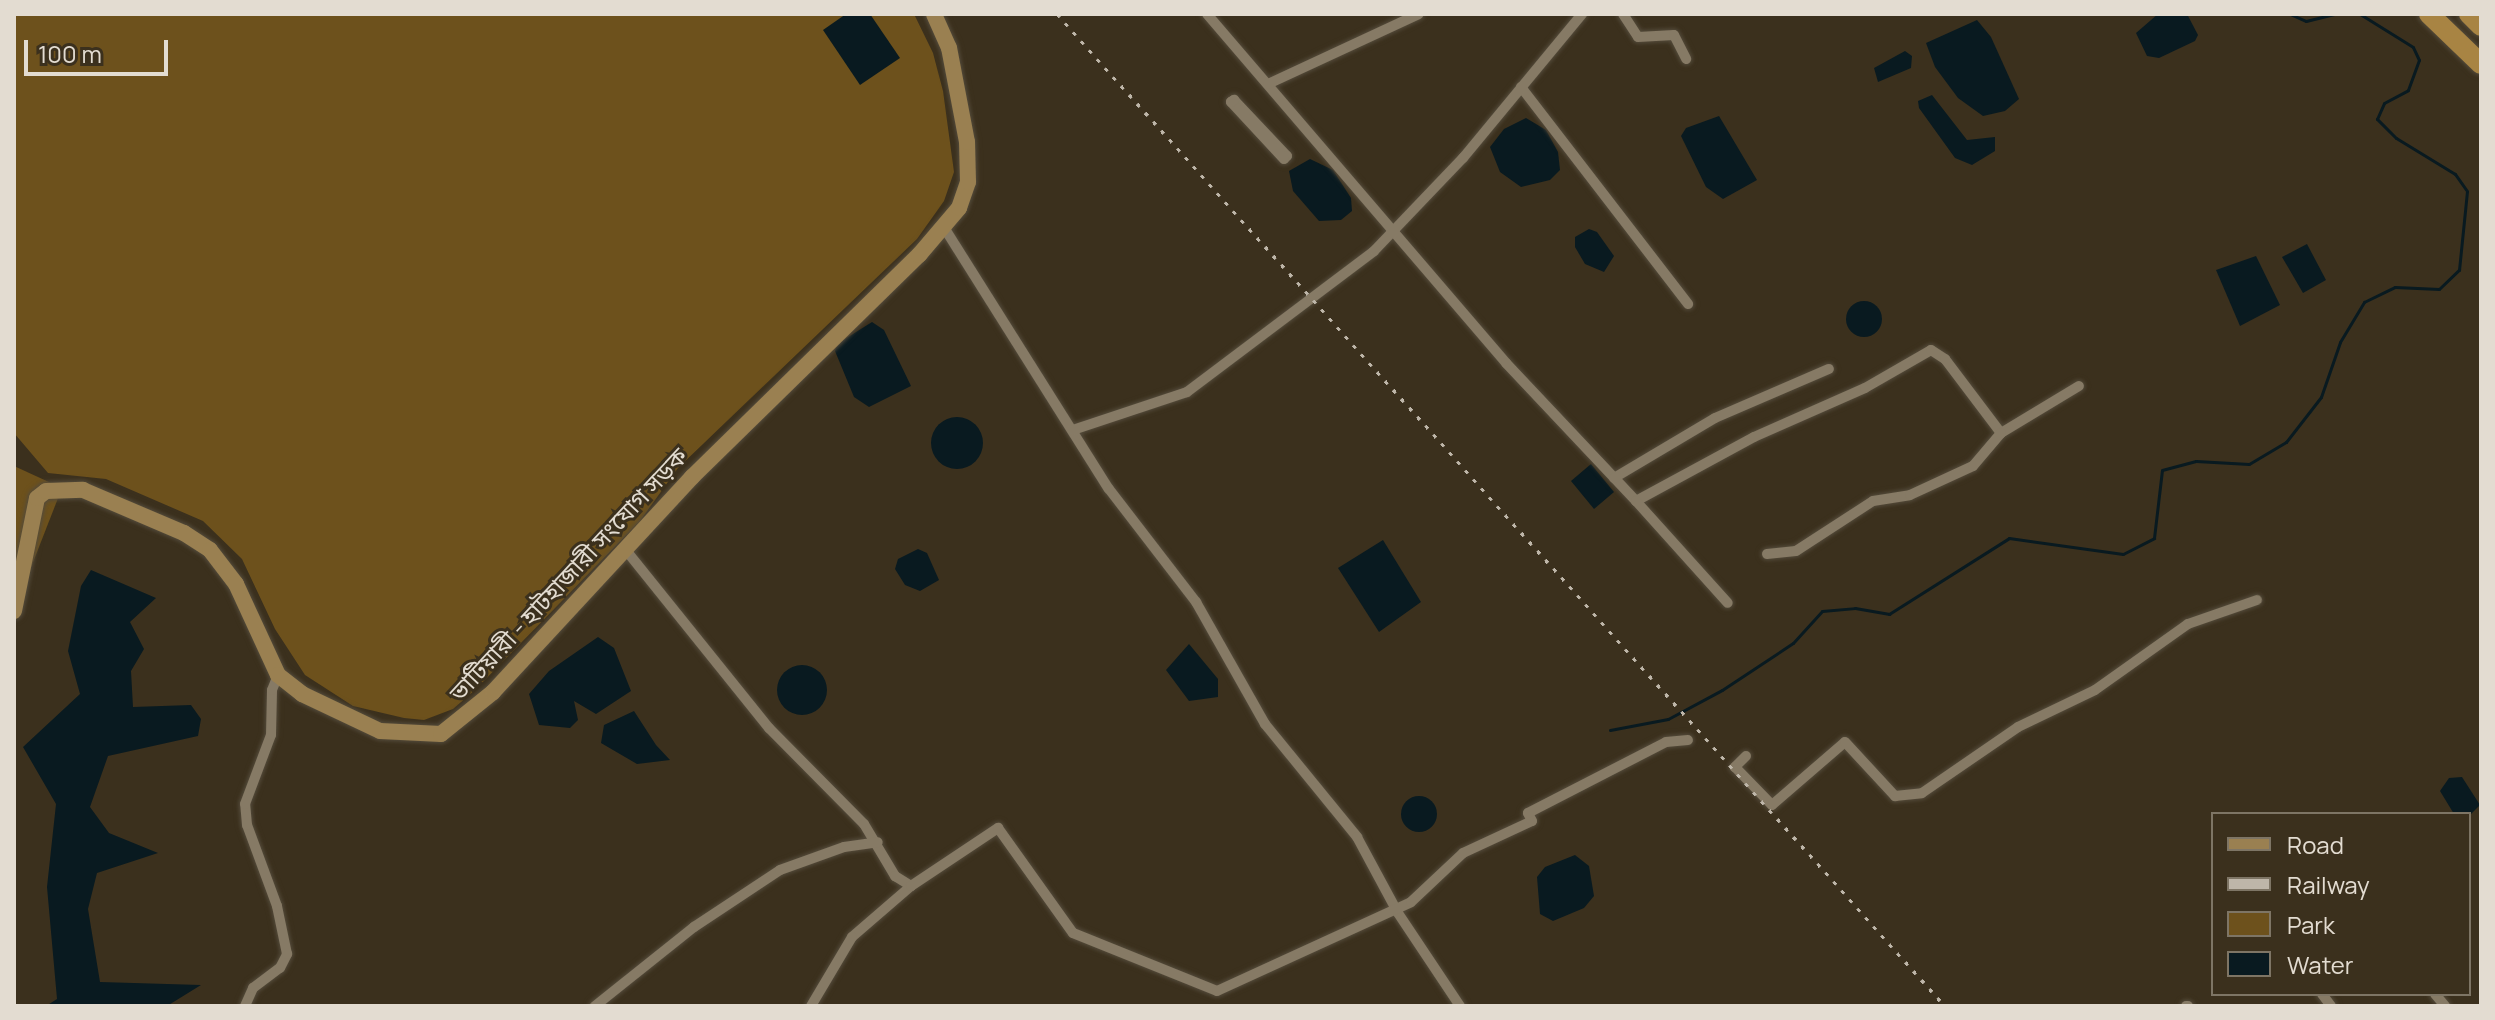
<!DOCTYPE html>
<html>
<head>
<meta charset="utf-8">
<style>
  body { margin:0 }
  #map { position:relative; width:2495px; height:1020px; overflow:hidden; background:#3b301d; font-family:Manrope,"Noto Sans Bengali",sans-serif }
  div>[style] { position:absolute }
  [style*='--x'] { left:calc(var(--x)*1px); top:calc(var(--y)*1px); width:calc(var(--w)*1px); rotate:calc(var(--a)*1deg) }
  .green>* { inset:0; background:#6d511c }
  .water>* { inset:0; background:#091a20 }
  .round { border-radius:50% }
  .stream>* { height:3px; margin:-1.5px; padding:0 1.5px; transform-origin:1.5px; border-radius:1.5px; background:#091a20 }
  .roads { filter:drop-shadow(0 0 2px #544b3b) drop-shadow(0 0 2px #544b3b) }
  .street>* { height:10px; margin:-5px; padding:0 5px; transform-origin:5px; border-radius:5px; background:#867a65 }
  .primary>* { height:16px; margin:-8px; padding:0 8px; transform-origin:8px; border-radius:8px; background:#9a8051 }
  .highway>* { height:20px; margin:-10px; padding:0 10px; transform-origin:10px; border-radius:10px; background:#a88443 }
  .rail>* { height:3px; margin-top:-1.5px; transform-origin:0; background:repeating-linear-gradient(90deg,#beb6a9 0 4px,transparent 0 12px) }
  span { translate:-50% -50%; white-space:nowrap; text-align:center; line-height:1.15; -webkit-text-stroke:6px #3b301d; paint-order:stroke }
  .street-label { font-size:24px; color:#e3dcd1 }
  .frame { position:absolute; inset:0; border:16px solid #e3dcd1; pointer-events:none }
  .legend { position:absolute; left:2211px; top:812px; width:260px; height:184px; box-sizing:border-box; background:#3b301d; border:2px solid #7e7565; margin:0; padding:10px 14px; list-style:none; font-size:24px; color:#e3dcd1 }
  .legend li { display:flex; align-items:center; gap:16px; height:40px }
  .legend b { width:40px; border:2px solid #7e7565 }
  .scale { position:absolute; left:24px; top:40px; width:144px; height:36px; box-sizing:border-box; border:4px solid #e3dcd1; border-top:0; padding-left:10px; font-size:24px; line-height:28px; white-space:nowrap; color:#e3dcd1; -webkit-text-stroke:6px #3b301d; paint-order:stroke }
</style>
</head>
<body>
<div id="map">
  <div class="green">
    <div style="clip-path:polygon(14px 14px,914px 14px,933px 53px,943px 91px,954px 172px,944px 201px,917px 239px,678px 468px,640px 521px,475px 690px,453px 709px,424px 720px,404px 718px,353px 706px,305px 675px,275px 629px,242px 559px,203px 521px,106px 479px,48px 473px,14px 433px)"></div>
    <div style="clip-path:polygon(14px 466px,62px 488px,14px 611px)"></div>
  </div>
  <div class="water">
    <div style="clip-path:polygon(846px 14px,870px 14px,900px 58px,860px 85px,823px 30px)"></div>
    <div style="clip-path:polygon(2158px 14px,2187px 14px,2198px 35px,2195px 41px,2159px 58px,2147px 56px,2136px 33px)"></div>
    <div style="clip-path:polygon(1977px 20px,1991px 37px,2019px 99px,2005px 111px,1983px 116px,1958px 98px,1935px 67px,1926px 43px)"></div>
    <div style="clip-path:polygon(1905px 51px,1912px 56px,1911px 68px,1878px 82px,1874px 68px)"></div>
    <div style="clip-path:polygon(1932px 95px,1967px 140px,1995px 137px,1995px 151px,1972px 165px,1955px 158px,1919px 108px,1918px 101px)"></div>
    <div style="clip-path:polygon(1719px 116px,1757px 180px,1723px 199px,1706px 187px,1681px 136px,1686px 128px)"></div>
    <div style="clip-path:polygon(1526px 118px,1546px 130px,1558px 152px,1560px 170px,1550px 180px,1521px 187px,1500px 172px,1490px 147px,1504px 129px)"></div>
    <div style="clip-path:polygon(1310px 159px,1333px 170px,1351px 198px,1352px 211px,1341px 220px,1319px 221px,1293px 191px,1289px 171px)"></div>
    <div style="clip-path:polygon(1589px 229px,1597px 232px,1614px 256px,1604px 272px,1585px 264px,1575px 247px,1575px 237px)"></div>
    <div style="clip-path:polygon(2307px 244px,2326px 280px,2303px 293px,2282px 257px)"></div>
    <div style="clip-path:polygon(2256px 256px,2280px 305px,2240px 326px,2216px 270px)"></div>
    <div class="round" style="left:1846px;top:301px;width:36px;height:36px"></div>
    <div style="clip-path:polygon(872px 322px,884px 330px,911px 386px,869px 407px,854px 397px,835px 351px,837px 344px)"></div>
    <div class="round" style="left:931px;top:417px;width:52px;height:52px"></div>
    <div style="clip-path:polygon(1591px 464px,1614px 492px,1594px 509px,1571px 481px)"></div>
    <div style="clip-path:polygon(1383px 540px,1421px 602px,1379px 632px,1338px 568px)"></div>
    <div style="clip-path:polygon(918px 549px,927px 553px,939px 580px,920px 591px,905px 585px,895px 569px,898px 559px)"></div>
    <div style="clip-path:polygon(91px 570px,156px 598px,130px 622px,144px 649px,131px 671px,133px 707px,191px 705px,201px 719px,198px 736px,108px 756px,90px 807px,109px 833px,158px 853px,97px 873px,88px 909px,100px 982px,201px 985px,167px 1006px,46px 1006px,57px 999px,47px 887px,56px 804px,23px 747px,80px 694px,68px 651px,81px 586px)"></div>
    <div style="clip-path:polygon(598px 637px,614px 648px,631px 691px,596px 714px,574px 701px,578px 720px,570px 728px,539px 725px,529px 694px,549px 671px)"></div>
    <div style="clip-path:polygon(1189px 644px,1218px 679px,1218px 697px,1189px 701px,1166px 670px)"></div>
    <div class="round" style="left:777px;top:665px;width:50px;height:50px"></div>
    <div style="clip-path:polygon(634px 711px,656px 745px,670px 760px,637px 764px,601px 743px,604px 725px)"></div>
    <div style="clip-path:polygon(2462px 777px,2480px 805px,2469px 816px,2454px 814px,2440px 791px,2449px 778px)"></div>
    <div class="round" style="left:1401px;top:796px;width:36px;height:36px"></div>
    <div style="clip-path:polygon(1575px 855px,1589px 866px,1594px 896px,1584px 908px,1553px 921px,1540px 914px,1537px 877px,1545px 867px)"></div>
  </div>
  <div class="stream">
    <div style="--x:2290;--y:14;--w:17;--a:24"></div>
    <div style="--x:2306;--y:21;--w:29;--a:-14"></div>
    <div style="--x:1610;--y:730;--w:59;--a:-10.7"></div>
    <div style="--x:1668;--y:719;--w:61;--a:-28.2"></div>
    <div style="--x:1722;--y:690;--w:85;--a:-33.5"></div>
    <div style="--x:1793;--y:643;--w:43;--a:-47.8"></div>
    <div style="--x:1822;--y:611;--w:33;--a:-5"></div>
    <div style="--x:1855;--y:608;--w:35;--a:10"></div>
    <div style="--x:1889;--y:614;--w:142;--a:-32.3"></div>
    <div style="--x:2009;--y:538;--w:115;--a:8"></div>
    <div style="--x:2123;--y:554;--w:35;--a:-27"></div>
    <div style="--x:2154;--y:538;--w:68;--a:-83.3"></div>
    <div style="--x:2162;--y:470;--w:35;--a:-15"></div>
    <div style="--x:2196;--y:461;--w:53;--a:3.2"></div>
    <div style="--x:2249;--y:464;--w:43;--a:-30.7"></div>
    <div style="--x:2286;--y:442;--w:57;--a:-52.1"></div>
    <div style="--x:2321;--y:397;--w:58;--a:-70.9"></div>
    <div style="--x:2340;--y:342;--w:47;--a:-59"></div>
    <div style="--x:2364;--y:302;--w:34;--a:-26"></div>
    <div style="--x:2395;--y:287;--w:44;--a:2.6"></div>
    <div style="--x:2439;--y:289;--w:28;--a:-44"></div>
    <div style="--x:2459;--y:270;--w:79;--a:-84.2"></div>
    <div style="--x:2467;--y:191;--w:21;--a:-125"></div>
    <div style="--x:2455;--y:174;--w:69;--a:-148.6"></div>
    <div style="--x:2396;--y:138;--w:27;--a:-135"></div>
    <div style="--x:2377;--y:119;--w:17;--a:-66"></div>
    <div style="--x:2384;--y:103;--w:27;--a:-28"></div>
    <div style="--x:2408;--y:90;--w:32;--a:-70"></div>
    <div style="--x:2419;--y:60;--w:14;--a:-115"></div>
    <div style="--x:2413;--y:47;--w:62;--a:-148.1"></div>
  </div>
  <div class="roads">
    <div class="street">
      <div style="--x:1207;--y:14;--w:460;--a:49.4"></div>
      <div style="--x:1506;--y:363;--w:190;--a:46.7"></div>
      <div style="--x:1636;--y:501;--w:134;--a:-28.5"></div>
      <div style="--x:1754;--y:437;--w:121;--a:-23.8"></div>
      <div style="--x:1865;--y:388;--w:76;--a:-29.9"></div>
      <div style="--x:1931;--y:350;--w:17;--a:33"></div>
      <div style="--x:1945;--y:359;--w:93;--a:52.9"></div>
      <div style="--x:2001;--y:433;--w:91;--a:-31.1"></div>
      <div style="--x:1623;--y:14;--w:27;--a:57"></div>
      <div style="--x:1638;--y:37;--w:36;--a:-3"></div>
      <div style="--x:1674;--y:35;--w:27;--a:63"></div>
      <div style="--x:1268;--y:84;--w:166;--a:-24.9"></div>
      <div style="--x:1521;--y:87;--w:274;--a:52.4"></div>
      <div style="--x:1234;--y:100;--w:77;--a:46.6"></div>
      <div style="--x:1287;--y:156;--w:4;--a:135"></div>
      <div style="--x:1284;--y:159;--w:78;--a:-132.9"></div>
      <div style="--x:1231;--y:102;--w:4;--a:-34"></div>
      <div style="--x:945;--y:229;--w:307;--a:57.8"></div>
      <div style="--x:1109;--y:489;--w:143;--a:52.4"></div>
      <div style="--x:1196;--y:602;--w:140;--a:60.5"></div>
      <div style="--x:1265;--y:724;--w:146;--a:50.8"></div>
      <div style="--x:1357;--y:837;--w:86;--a:61.7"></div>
      <div style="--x:1398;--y:913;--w:112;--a:56.3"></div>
      <div style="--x:1073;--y:430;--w:120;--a:-18.4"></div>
      <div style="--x:1187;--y:392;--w:234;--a:-37"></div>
      <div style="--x:1374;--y:251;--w:129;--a:-46.3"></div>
      <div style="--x:1463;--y:158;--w:187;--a:-50.4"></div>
      <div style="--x:1614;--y:478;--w:117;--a:-30.7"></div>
      <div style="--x:1715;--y:418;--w:124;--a:-23.3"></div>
      <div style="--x:1636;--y:501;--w:137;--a:48"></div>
      <div style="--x:625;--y:549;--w:230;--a:51.2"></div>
      <div style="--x:769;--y:728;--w:135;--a:45.3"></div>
      <div style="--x:864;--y:824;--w:61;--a:59.2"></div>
      <div style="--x:895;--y:876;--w:19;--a:32"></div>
      <div style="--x:911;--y:886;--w:78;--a:139.2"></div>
      <div style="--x:852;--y:937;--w:80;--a:120.7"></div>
      <div style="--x:1767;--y:554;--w:29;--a:-6"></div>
      <div style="--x:1796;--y:551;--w:92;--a:-33"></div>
      <div style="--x:1873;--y:501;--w:37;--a:-9"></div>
      <div style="--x:1910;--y:495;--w:69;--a:-24.7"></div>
      <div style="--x:1973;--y:466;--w:43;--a:-49.7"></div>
      <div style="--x:1746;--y:756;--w:16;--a:135"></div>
      <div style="--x:1735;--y:767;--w:53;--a:45.8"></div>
      <div style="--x:1772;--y:805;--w:96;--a:-40.8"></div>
      <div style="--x:1845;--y:742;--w:74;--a:47.2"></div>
      <div style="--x:1895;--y:796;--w:27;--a:-6"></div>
      <div style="--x:1922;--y:793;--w:116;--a:-34.5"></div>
      <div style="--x:2018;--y:727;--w:85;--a:-25.7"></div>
      <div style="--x:2095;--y:690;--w:114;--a:-35.4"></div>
      <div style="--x:2188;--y:624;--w:73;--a:-19.2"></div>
      <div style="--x:911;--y:886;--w:105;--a:-33.7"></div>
      <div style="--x:998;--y:828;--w:129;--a:54.5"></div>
      <div style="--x:1073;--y:933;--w:155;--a:21.9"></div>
      <div style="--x:1217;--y:991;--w:213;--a:-24.6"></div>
      <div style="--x:1411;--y:902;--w:71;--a:-43.3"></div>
      <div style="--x:1463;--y:853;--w:76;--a:-24.9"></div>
      <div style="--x:1532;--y:821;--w:9;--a:-117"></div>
      <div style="--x:1528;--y:813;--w:155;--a:-27.2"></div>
      <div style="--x:1666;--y:742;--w:22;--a:-5"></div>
      <div style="--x:2322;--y:994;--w:15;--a:53"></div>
      <div style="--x:2435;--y:994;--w:16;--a:50"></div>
      <div style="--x:245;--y:1006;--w:20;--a:-66"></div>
      <div style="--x:253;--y:988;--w:34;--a:-37"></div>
      <div style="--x:280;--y:968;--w:16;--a:-63"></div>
      <div style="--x:287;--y:954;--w:49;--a:-101.8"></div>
      <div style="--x:277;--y:906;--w:86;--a:-110.3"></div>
      <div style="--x:247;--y:825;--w:21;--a:-95"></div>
      <div style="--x:245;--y:804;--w:74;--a:-69.4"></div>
      <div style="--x:271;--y:735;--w:45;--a:-88.7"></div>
      <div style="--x:272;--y:690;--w:16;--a:-68"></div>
      <div style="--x:595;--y:1006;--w:127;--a:-38.6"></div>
      <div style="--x:694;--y:927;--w:103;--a:-33.5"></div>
      <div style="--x:780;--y:870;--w:68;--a:-19.8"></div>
      <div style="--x:844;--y:847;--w:34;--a:-8"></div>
      <div style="--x:2186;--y:1006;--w:2;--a:0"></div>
    </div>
    <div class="primary">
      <div style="--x:14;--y:611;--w:115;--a:-78.5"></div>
      <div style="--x:37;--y:498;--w:11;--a:-38"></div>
      <div style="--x:46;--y:491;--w:37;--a:-2"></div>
      <div style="--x:83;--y:490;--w:110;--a:23.1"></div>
      <div style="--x:184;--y:533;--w:31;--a:33"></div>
      <div style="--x:210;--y:550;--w:43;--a:52.6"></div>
      <div style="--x:236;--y:584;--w:100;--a:65.2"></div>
      <div style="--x:278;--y:675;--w:31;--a:38"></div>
      <div style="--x:302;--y:694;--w:86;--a:25.4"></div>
      <div style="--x:380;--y:731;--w:61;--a:2.8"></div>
      <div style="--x:441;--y:734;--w:67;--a:-38.9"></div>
      <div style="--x:493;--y:692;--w:293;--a:-47.2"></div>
      <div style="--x:692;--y:477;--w:318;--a:-44.4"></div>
      <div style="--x:919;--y:255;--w:62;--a:-49.6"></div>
      <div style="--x:959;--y:208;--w:28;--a:-71"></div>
      <div style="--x:968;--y:182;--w:40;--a:-91.4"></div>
      <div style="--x:967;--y:142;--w:96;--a:-100.8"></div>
      <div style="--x:949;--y:48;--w:37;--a:-114"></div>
    </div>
    <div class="highway">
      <div style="--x:2429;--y:14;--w:72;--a:43.9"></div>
      <div style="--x:2469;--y:14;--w:17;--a:45"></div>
    </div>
  </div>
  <div class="rail">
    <div style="--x:1057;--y:14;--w:1331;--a:48.17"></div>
  </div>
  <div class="street-label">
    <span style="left:568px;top:574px;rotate:-47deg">ভাটিয়ারী - হাটহাজারী সংযোগ সড়ক</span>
  </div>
  <div class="frame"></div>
  <ul class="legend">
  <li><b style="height:10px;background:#9a8051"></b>Road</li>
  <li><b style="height:10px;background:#beb6a9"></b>Railway</li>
  <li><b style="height:22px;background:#6d511c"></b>Park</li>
  <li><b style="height:22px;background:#091a20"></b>Water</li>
  </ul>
  <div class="scale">100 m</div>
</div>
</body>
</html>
